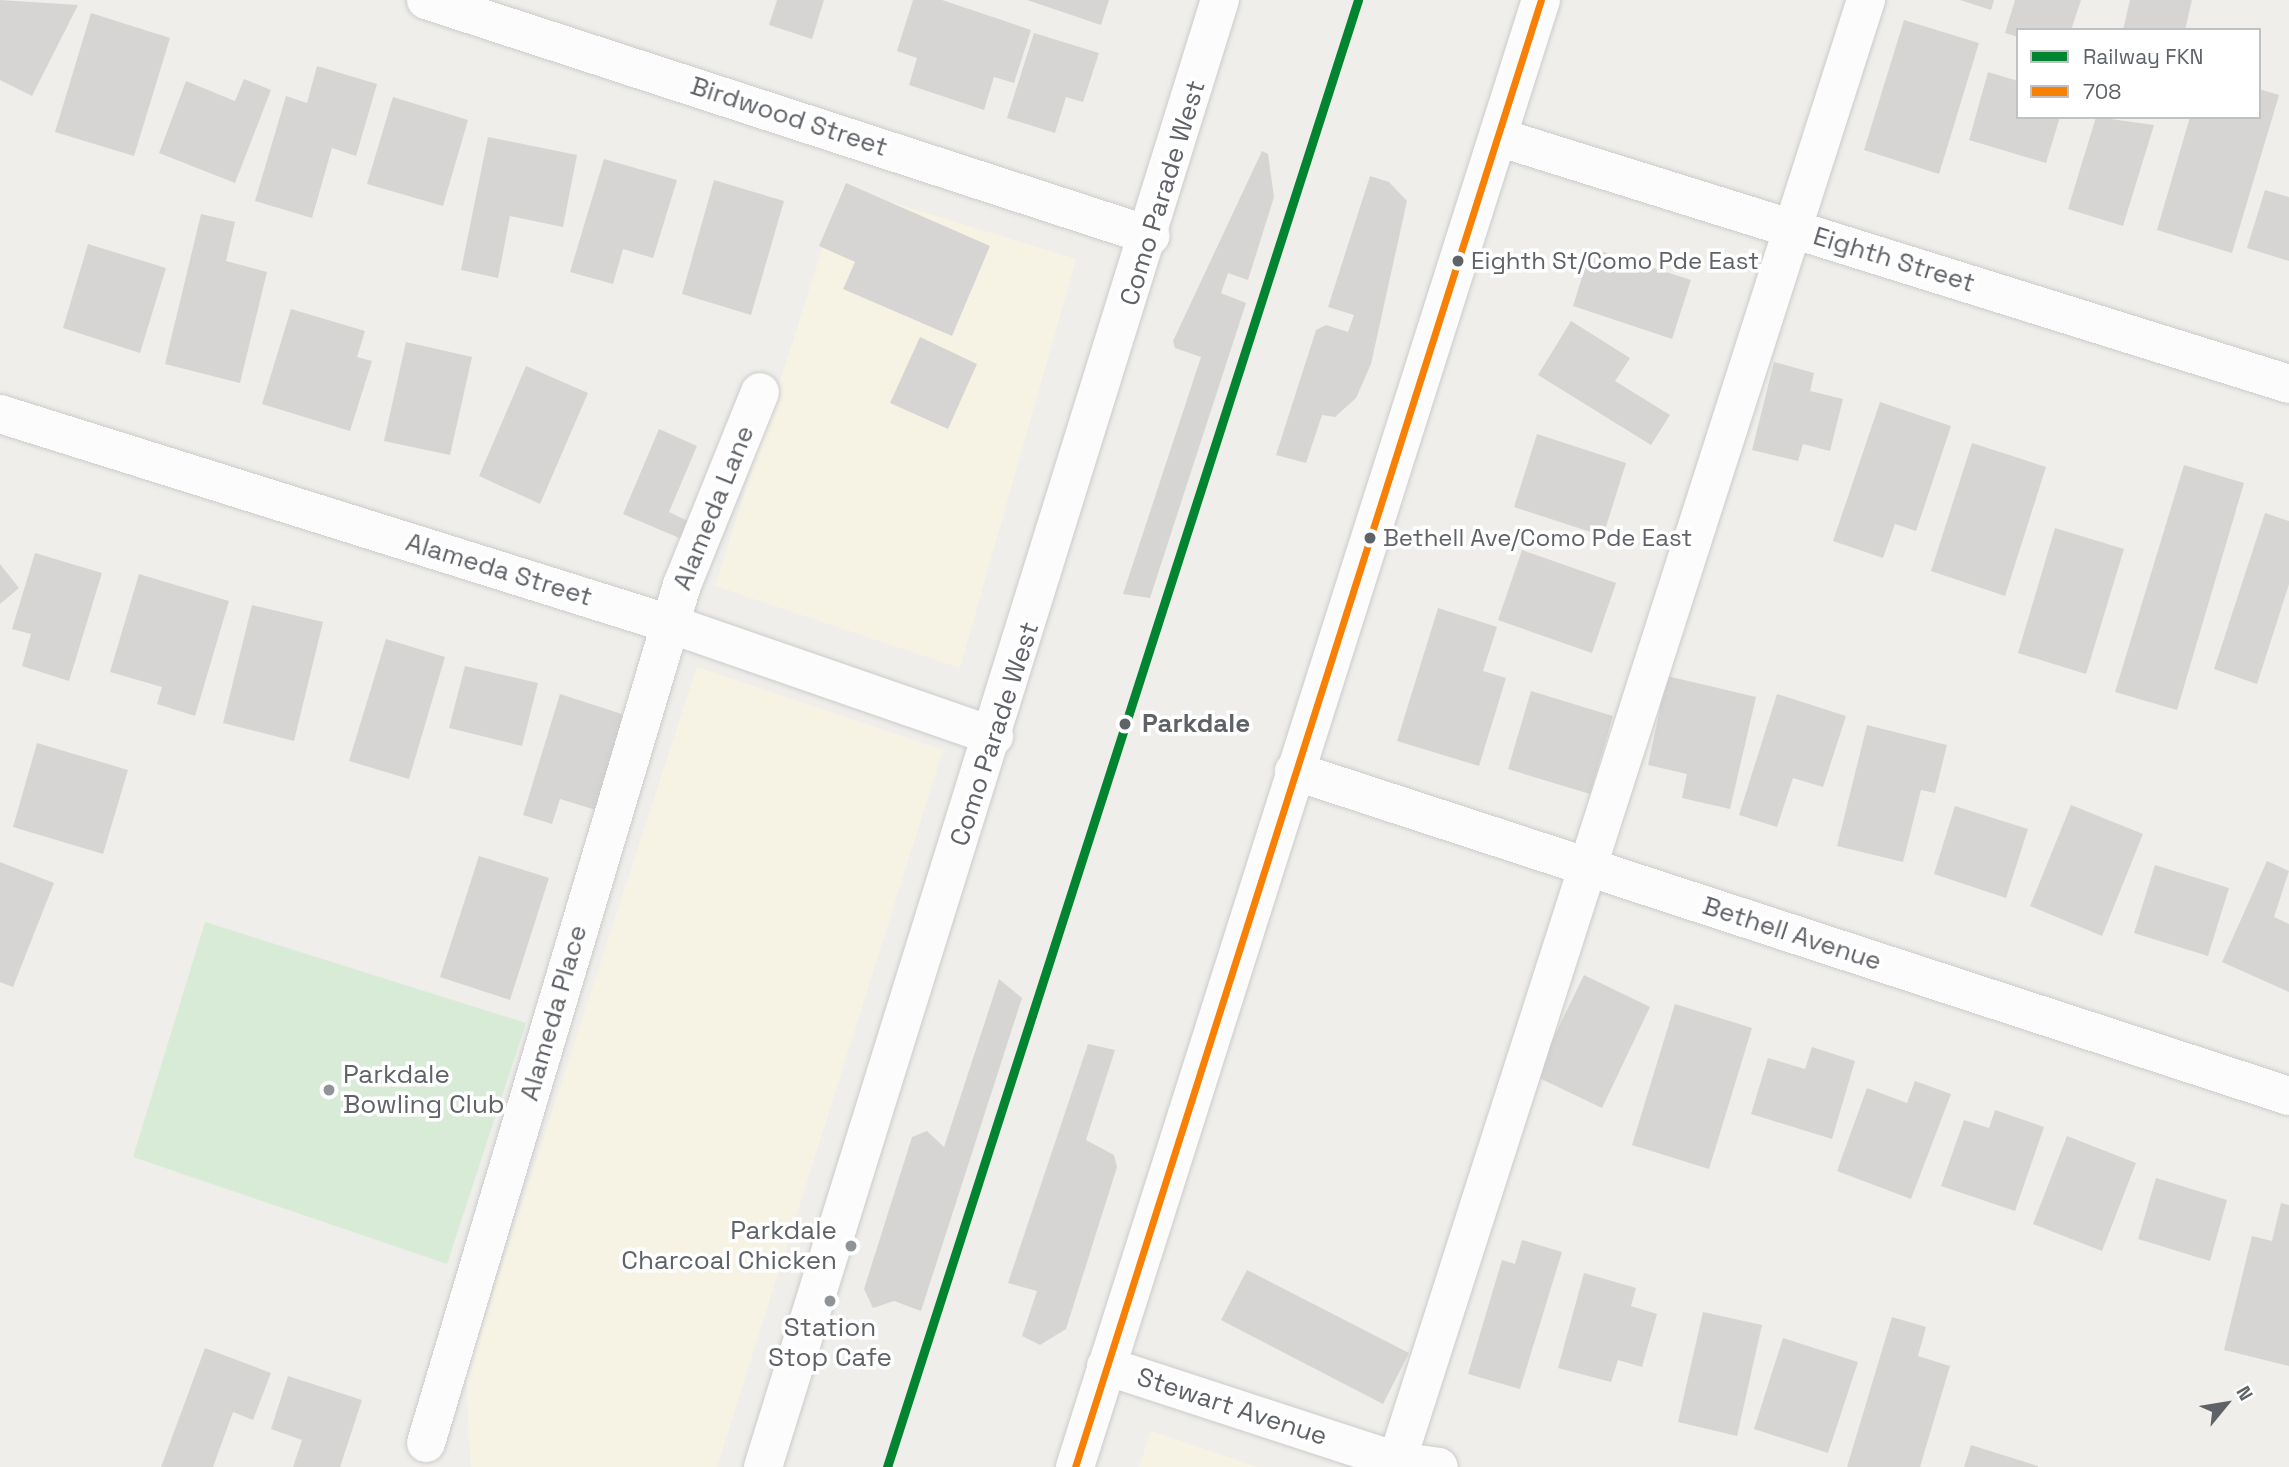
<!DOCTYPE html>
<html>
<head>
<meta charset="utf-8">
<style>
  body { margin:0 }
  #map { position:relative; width:2289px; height:1467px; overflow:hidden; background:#efeeea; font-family:"Space Grotesk",sans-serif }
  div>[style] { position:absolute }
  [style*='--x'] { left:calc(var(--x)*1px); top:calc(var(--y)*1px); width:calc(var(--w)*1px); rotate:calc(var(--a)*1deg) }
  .commercial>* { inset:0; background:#f7f3e4 }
  .green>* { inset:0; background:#d8ebd6 }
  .building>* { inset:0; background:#d6d5d3 }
  .roads { filter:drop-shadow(0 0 2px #cbcccc) drop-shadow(0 0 2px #cbcccc) }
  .minor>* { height:38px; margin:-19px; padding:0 19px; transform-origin:19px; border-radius:19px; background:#fdfcfc }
  .bus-1>* { height:7px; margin:-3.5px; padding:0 3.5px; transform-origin:3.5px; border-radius:3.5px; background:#f78005 }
  .rail-1>* { height:9px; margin:-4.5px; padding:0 4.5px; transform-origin:4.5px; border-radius:4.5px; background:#028430 }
  .dots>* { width:19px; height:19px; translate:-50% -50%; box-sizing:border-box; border:4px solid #fff; border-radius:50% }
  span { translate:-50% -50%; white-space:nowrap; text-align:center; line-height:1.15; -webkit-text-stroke:7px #fff; paint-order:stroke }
  .bus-label { font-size:24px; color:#5f6368 }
  .left { translate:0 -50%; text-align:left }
  .street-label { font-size:26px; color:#5f6368 }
  .stop-label { font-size:26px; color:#5f6368; font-weight:700 }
  .poi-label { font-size:26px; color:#5f6368 }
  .right { translate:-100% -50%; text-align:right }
  .legend { position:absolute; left:2016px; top:28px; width:245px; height:91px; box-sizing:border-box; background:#fff; border:2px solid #bfc1c3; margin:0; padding:9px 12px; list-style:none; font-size:21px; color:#5f6368 }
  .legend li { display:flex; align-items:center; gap:14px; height:35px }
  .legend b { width:35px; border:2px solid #bfc1c3 }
  .north { position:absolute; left:2191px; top:1369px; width:70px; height:70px; -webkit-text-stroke:5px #fff; paint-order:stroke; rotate:60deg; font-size:19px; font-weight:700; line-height:28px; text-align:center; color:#5f6368 }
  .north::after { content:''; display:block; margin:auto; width:24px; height:32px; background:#5f6368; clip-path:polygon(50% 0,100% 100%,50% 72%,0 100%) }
</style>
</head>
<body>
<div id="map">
  <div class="commercial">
    <div style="clip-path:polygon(842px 187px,1076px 259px,960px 668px,715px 586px)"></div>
    <div style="clip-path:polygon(697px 667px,943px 750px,717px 1467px,471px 1467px,466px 1376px)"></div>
    <div style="clip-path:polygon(1151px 1431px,1257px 1467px,1139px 1467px)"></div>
  </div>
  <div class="green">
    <div style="clip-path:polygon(205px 922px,526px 1023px,447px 1264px,133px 1157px)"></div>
  </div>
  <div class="building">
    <div style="clip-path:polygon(0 0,78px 5px,32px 96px,0 80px)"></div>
    <div style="clip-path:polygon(777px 0,824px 0,812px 39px,769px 25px)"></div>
    <div style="clip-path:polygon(913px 0,942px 0,1031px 30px,1014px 83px,994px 77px,984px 110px,909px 85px,917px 58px,897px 51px)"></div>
    <div style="clip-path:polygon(1027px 0,1109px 0,1101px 25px)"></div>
    <div style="clip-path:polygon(1960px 0,1994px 0,1991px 10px)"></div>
    <div style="clip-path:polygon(2015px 0,2081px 0,2071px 30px,2018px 30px,2018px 37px,2005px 33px)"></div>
    <div style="clip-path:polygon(2130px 0,2192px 0,2185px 30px,2123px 30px)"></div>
    <div style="clip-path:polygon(91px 13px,170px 38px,134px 156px,55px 132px)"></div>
    <div style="clip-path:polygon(1904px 20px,1979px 43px,1939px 174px,1864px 150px)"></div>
    <div style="clip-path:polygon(1034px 33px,1099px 53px,1083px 102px,1066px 97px,1055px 133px,1007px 118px)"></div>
    <div style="clip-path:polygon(317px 66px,377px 84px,356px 156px,332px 148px,312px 218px,255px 201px,286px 96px,307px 103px)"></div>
    <div style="clip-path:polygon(1988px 72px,2018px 81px,2018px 117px,2060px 117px,2046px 163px,1969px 140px)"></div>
    <div style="clip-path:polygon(244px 79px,271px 90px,235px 183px,159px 153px,186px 81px,235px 101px)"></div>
    <div style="clip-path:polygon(2259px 89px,2279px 95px,2232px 253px,2157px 230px,2190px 117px,2259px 117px)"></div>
    <div style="clip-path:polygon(393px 97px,468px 120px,443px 206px,367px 184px)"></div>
    <div style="clip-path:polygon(2096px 117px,2154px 125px,2123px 226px,2068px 209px)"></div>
    <div style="clip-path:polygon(488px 137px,577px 155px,563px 227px,510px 216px,498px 278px,461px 270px)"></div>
    <div style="clip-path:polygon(1262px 151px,1268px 154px,1274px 197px,1248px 280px,1228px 273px,1221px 293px,1246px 303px,1150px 598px,1123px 594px,1201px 357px,1175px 348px,1173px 341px)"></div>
    <div style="clip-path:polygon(604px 159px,677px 180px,653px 258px,623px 249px,613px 284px,570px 272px)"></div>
    <div style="clip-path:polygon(1370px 176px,1389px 182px,1407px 201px,1371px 364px,1356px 398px,1335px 417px,1322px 415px,1306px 463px,1276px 455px,1316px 330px,1326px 325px,1348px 332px,1354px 315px,1328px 307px)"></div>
    <div style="clip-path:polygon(714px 180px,784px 201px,751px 315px,682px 294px)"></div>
    <div style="clip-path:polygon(846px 183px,990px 246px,952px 336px,843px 289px,855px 262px,819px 246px)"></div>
    <div style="clip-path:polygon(2265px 190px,2289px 197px,2289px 261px,2247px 248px)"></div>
    <div style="clip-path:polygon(201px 214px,235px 222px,226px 261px,267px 272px,240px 383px,165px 364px)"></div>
    <div style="clip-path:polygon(88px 244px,166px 268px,140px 353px,63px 328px)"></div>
    <div style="clip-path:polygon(1591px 248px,1691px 280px,1672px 339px,1573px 306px)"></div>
    <div style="clip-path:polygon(291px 309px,365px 331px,357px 357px,372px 361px,350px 431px,262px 404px)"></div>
    <div style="clip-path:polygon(1571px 321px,1630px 358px,1615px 381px,1670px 415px,1651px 445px,1538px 375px)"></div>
    <div style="clip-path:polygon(920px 337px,977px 364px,948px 429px,890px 403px)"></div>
    <div style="clip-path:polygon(406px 342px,472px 357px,450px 455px,384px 441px)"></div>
    <div style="clip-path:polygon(1774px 362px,1814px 373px,1810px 391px,1843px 399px,1830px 451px,1803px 444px,1798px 461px,1752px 450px)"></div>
    <div style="clip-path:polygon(526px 366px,588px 393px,540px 504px,479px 476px)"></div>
    <div style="clip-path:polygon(1880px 402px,1951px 426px,1916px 531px,1895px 524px,1883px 558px,1833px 541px)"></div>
    <div style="clip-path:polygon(659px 429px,697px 446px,669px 512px,692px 523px,684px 540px,623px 514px)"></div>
    <div style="clip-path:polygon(1537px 434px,1626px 463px,1603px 536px,1514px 507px)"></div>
    <div style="clip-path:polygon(1972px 443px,2046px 467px,2005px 596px,1931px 571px)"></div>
    <div style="clip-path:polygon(2184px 465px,2244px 483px,2177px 710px,2115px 692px)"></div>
    <div style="clip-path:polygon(2265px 513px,2289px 521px,2289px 584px,2257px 684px,2214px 669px)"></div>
    <div style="clip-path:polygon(2055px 528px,2124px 549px,2086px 674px,2018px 653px)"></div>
    <div style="clip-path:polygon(1522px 550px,1616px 583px,1592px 653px,1498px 620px)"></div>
    <div style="clip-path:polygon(35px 553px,102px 573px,69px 681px,22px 666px,31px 634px,12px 629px)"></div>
    <div style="clip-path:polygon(0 564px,19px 588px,0 604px)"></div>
    <div style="clip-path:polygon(139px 574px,229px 601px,195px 716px,157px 704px,162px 687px,110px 672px)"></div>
    <div style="clip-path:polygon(252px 605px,323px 622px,294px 741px,223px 723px)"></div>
    <div style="clip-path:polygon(1438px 608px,1497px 627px,1483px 671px,1506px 678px,1479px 766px,1397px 741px)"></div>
    <div style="clip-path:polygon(386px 639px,445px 657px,409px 779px,349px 761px)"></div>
    <div style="clip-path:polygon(465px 666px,538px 683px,522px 746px,449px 728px)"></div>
    <div style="clip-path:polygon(1667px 676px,1756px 697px,1730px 809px,1682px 798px,1687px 774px,1648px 765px)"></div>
    <div style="clip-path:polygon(1531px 691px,1613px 716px,1590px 794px,1508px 769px)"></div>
    <div style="clip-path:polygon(560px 694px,628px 716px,599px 811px,560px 799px,552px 824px,523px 815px)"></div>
    <div style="clip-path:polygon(1777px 694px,1846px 716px,1823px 787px,1793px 778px,1777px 827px,1739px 815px)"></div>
    <div style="clip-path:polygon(1867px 725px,1947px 745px,1935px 793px,1921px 790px,1903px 862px,1837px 846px)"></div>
    <div style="clip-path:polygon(37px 743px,128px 770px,103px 854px,13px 827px)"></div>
    <div style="clip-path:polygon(2071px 805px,2143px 834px,2102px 936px,2030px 906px)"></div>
    <div style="clip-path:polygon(1955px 806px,2028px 829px,2006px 898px,1934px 874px)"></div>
    <div style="clip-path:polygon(479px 856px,549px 878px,510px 1000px,440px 977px)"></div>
    <div style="clip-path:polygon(2267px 861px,2289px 871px,2274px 917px,2289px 924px,2289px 992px,2222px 962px)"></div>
    <div style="clip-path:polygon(0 862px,54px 883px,13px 987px,0 982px)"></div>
    <div style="clip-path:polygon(2155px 865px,2229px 888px,2208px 956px,2134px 933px)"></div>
    <div style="clip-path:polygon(1584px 975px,1650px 1007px,1602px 1108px,1535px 1076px)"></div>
    <div style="clip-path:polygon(999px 979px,1022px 998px,921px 1311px,894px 1301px,873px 1308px,864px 1289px,912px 1137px,927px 1131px,944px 1147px)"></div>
    <div style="clip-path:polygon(1675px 1004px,1752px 1028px,1709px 1169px,1632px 1145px)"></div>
    <div style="clip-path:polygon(1088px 1044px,1115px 1050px,1086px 1140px,1114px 1155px,1117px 1167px,1066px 1329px,1040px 1345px,1022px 1336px,1037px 1291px,1008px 1283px)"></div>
    <div style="clip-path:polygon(1812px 1047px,1855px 1061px,1832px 1139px,1751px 1114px,1768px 1058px,1805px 1069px)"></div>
    <div style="clip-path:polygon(1915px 1081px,1951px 1094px,1911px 1199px,1837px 1171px,1867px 1088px,1907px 1103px)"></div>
    <div style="clip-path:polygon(1995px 1110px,2044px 1127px,2015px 1211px,1941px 1186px,1964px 1120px,1989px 1128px)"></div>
    <div style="clip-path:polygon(2067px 1136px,2136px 1163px,2102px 1251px,2033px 1224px)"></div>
    <div style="clip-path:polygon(2156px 1178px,2227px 1200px,2210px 1261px,2138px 1239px)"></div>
    <div style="clip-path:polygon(2281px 1203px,2289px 1205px,2289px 1366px,2224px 1350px,2252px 1236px,2272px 1241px)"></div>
    <div style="clip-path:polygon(1522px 1240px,1562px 1252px,1520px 1389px,1468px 1374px,1502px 1260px,1515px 1264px)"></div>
    <div style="clip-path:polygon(1247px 1270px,1409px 1353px,1383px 1404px,1221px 1320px)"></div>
    <div style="clip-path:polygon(1584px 1273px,1636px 1288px,1631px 1306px,1657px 1314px,1642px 1367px,1618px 1360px,1611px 1382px,1558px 1368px)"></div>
    <div style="clip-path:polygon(1703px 1312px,1762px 1325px,1737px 1436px,1678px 1422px)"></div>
    <div style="clip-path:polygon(1892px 1317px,1926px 1327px,1918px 1356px,1950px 1366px,1920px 1467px,1847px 1467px)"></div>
    <div style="clip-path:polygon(1783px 1338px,1858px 1362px,1828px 1453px,1754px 1429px)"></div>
    <div style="clip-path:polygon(205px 1348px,271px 1373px,253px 1420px,233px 1412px,213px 1467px,161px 1467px)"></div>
    <div style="clip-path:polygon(288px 1376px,362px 1400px,340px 1467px,293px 1467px,302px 1440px,271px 1429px)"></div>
    <div style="clip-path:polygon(1971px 1445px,2038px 1466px,2038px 1467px,1964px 1467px)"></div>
  </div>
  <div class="roads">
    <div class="minor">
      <div style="--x:426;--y:0;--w:762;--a:18.03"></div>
      <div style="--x:1498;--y:137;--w:829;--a:17.34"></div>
      <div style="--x:0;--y:414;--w:702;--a:17.4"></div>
      <div style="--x:670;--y:624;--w:343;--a:19.1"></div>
      <div style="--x:1294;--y:771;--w:1047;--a:18.09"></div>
      <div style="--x:1106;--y:1366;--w:305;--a:18.1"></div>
      <div style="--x:1396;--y:1461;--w:43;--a:7.9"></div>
      <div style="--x:426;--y:1443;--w:895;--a:-73.39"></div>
      <div style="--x:682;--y:585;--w:208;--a:-68"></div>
      <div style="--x:763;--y:1467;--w:1537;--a:-72.7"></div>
      <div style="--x:1075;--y:1467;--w:1539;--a:-72.38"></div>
      <div style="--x:1395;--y:1467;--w:1541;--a:-72.2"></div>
    </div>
  </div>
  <div class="bus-1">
    <div style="--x:1075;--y:1467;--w:1539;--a:-72.38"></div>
  </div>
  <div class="rail-1">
    <div style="--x:887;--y:1467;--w:1541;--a:-72.2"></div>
  </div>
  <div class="dots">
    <div style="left:1458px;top:261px;background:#5f6368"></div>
    <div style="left:1370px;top:538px;background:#5f6368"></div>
    <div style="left:1125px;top:724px;background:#5f6368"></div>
    <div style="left:329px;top:1090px;background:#919496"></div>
    <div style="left:851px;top:1246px;background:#919496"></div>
    <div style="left:830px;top:1301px;background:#919496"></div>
  </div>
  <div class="bus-label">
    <span class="left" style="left:1471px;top:261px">Eighth St/Como Pde East</span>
    <span class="left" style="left:1383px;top:538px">Bethell Ave/Como Pde East</span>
  </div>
  <div class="street-label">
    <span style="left:789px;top:117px;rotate:18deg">Birdwood Street</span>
    <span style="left:1163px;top:193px;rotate:-73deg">Como Parade West</span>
    <span style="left:1894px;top:260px;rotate:17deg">Eighth Street</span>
    <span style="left:714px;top:508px;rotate:-68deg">Alameda Lane</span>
    <span style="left:499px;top:570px;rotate:17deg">Alameda Street</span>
    <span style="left:995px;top:734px;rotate:-72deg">Como Parade West</span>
    <span style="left:1792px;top:934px;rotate:18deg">Bethell Avenue</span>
    <span style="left:554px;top:1013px;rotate:-74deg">Alameda Place</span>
    <span style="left:1232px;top:1407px;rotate:18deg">Stewart Avenue</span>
  </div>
  <div class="stop-label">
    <span class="left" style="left:1142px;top:724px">Parkdale</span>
  </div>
  <div class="poi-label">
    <span class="left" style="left:343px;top:1090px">Parkdale<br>Bowling Club</span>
    <span class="right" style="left:837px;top:1246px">Parkdale<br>Charcoal Chicken</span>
    <span style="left:830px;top:1343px">Station<br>Stop Cafe</span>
  </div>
  <ul class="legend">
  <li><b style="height:9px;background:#028430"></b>Railway FKN</li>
  <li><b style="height:9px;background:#f78005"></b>708</li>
  </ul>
  <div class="north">N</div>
</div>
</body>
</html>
